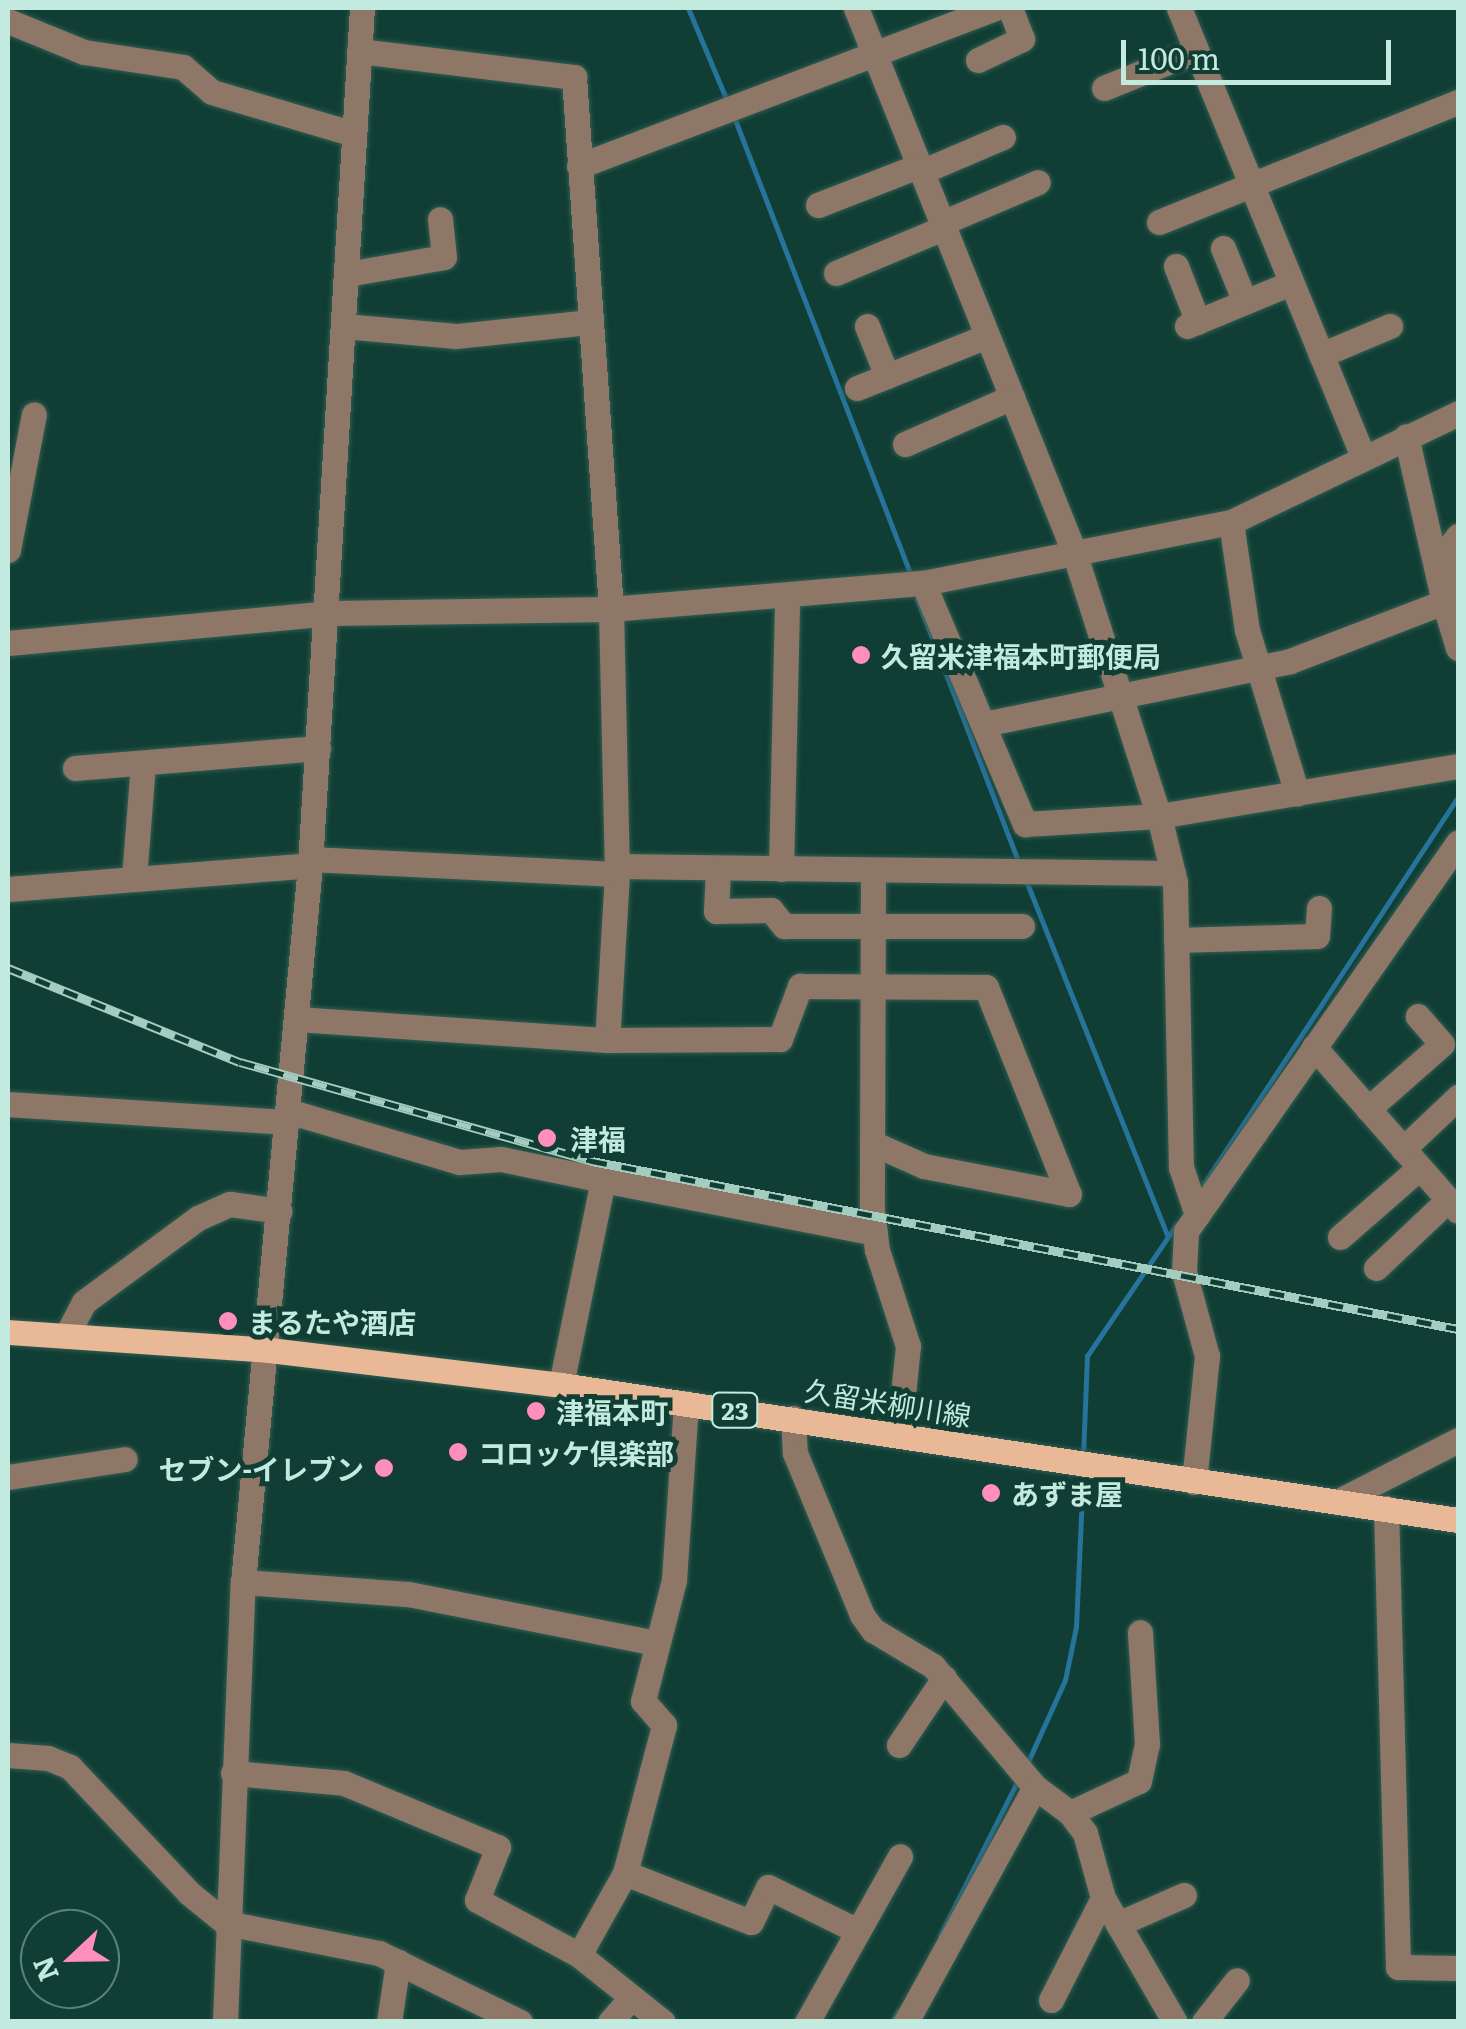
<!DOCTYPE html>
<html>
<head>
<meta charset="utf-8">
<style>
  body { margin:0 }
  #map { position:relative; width:1466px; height:2029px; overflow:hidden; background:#113e34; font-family:Literata,"Noto Sans JP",serif }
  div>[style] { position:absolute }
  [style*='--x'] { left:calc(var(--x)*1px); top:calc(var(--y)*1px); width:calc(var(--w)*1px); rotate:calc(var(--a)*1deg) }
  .stream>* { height:5px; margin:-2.5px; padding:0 2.5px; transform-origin:2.5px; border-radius:2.5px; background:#26739c }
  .roads { filter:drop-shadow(0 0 2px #315d53) drop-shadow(0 0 2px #315d53) }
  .minor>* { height:25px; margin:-12.5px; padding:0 12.5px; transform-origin:12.5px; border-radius:12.5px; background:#8f7767 }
  .major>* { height:25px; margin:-12.5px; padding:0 12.5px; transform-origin:12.5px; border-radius:12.5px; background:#e9b896 }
  .rail>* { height:9px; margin-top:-4.5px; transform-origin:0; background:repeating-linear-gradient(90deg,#113e34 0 15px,#a4ccc1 0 30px); box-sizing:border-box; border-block:2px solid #a4ccc1 }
  .dots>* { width:28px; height:28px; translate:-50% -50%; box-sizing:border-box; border:5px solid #113e34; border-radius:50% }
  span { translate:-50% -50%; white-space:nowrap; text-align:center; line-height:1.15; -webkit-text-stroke:10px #113e34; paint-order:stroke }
  .shield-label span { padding:2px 8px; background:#113e34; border:2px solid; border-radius:8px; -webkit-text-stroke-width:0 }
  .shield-label { font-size:25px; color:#c3eadf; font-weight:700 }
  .poi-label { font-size:28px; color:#c3eadf; font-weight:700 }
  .left { translate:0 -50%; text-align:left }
  .right { translate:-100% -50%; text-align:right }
  .street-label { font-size:28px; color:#c3eadf }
  .frame { position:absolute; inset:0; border:10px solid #c3eadf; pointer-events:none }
  .north { position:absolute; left:20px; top:1909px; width:100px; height:100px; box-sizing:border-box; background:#113e34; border:2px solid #588378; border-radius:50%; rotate:248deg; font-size:28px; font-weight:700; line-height:40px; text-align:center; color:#c3eadf }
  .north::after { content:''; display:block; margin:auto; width:35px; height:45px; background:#ff8ebb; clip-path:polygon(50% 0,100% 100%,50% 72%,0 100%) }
  .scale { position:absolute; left:1121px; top:40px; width:270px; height:45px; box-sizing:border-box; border:5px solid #c3eadf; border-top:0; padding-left:12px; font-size:30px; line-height:35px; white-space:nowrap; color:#c3eadf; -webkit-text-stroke:8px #113e34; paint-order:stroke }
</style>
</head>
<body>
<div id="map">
  <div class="stream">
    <div style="--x:688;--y:8;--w:103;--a:67.2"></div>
    <div style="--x:734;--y:117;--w:494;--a:68.9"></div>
    <div style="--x:917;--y:599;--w:283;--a:68.9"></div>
    <div style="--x:1025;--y:878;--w:386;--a:68.3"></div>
    <div style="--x:1199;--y:1191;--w:472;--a:-56.7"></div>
    <div style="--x:1083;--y:1456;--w:100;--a:-87.7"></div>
    <div style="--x:1087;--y:1356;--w:158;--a:-55.8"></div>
    <div style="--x:1026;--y:1766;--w:94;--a:-65.6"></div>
    <div style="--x:1065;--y:1680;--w:54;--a:-78.3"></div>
    <div style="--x:1076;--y:1627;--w:155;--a:-87.4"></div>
    <div style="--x:940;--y:1935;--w:174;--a:-63.3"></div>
    <div style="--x:892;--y:2022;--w:13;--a:-61"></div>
  </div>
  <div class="roads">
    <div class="minor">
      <div style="--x:856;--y:8;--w:586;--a:68.16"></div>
      <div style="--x:1074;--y:552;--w:277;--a:72.2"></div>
      <div style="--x:1159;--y:816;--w:68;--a:76.4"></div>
      <div style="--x:1175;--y:882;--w:285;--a:88.8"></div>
      <div style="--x:1181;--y:1167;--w:51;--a:71.6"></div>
      <div style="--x:1179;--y:8;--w:485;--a:67.7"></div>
      <div style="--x:8;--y:21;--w:82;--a:22.2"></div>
      <div style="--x:84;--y:52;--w:100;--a:8.6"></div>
      <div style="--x:183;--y:67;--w:38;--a:41"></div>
      <div style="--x:212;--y:92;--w:148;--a:16.5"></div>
      <div style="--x:359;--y:51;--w:217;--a:6.9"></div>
      <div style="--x:574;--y:77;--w:533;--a:86.02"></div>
      <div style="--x:611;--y:609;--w:265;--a:88.7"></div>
      <div style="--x:617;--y:874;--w:166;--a:93.4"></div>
      <div style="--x:978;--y:60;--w:49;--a:-25.5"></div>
      <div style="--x:1022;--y:39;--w:33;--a:-111"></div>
      <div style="--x:1104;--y:88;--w:98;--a:-22.1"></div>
      <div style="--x:579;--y:166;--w:445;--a:-20.8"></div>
      <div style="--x:921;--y:172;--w:89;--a:-23.1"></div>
      <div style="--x:818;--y:205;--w:107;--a:-21.3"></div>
      <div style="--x:1159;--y:222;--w:322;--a:-21.9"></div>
      <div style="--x:942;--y:223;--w:104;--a:-23.1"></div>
      <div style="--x:1223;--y:248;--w:58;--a:67.8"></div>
      <div style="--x:1176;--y:266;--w:60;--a:68.6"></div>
      <div style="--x:836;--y:273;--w:116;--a:-22.8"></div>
      <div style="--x:347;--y:274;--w:98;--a:-9.9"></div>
      <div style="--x:444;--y:257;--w:38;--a:-96"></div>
      <div style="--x:344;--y:326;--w:112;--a:5.1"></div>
      <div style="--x:456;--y:336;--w:135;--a:-6"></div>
      <div style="--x:867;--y:326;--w:54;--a:68.2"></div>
      <div style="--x:1187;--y:326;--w:113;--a:-22.5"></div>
      <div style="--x:1321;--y:355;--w:75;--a:-22.8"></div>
      <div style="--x:857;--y:388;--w:140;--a:-21.8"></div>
      <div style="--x:905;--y:444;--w:117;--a:-23.7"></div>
      <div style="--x:1231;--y:522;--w:109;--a:81.6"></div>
      <div style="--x:1247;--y:630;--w:171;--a:73"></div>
      <div style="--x:1458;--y:536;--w:23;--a:128"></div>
      <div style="--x:1444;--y:554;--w:48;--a:90"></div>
      <div style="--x:1444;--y:602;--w:48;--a:73.1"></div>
      <div style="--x:8;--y:550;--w:138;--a:-79.2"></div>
      <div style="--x:923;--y:583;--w:262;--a:67.1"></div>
      <div style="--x:1025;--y:824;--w:134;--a:-3.4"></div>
      <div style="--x:1159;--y:816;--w:303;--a:-9.5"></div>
      <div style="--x:8;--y:643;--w:322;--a:-5.3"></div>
      <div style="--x:329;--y:613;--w:282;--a:-0.8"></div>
      <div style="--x:611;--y:609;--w:313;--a:-4.8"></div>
      <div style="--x:923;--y:583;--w:314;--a:-11.2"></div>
      <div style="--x:1231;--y:522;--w:252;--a:-25.6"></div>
      <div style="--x:984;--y:724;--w:312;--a:-11.6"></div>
      <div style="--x:1290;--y:661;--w:165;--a:-21"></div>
      <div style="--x:1444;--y:602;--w:170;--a:-102.9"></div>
      <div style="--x:75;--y:768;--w:244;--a:-4.7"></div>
      <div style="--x:310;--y:859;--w:307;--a:2.8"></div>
      <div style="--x:616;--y:866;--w:557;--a:0.72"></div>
      <div style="--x:781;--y:869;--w:271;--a:-88.7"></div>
      <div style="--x:718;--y:870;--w:41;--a:92.8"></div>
      <div style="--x:716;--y:911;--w:55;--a:-1"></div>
      <div style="--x:771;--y:910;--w:21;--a:51"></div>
      <div style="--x:784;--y:926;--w:238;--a:0"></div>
      <div style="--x:873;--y:870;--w:340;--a:90.2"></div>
      <div style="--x:872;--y:1210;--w:40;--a:82.9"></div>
      <div style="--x:877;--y:1250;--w:101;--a:72.1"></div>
      <div style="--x:908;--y:1346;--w:87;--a:95.9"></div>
      <div style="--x:134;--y:878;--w:115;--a:-85.5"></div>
      <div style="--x:8;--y:889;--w:303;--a:-4.5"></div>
      <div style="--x:1176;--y:940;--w:141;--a:-1.6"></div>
      <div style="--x:1317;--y:936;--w:28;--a:-86"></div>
      <div style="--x:297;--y:1019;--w:311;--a:3.9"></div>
      <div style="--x:607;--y:1040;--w:173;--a:-0.3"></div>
      <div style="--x:780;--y:1039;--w:57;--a:-69.3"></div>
      <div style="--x:800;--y:986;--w:186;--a:0.3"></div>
      <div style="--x:986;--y:987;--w:223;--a:68.2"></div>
      <div style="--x:1069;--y:1194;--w:148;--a:-169.1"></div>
      <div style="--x:924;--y:1166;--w:57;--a:-156.1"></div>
      <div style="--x:1314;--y:1047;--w:218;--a:48.7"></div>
      <div style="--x:8;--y:1104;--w:280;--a:3.7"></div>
      <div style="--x:1368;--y:1109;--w:98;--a:-41.3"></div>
      <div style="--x:1442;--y:1044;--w:37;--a:-131"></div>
      <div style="--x:288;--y:1111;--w:178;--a:16.6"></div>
      <div style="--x:459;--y:1162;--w:42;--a:-4.1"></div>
      <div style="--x:501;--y:1159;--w:104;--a:11.6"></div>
      <div style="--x:603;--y:1180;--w:209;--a:101.6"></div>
      <div style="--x:1403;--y:1149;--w:76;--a:-43.4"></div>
      <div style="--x:603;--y:1180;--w:277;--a:11"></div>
      <div style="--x:1340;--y:1237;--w:105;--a:-41.1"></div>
      <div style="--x:1376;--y:1268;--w:99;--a:-43.4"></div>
      <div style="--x:66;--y:1336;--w:38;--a:-62"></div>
      <div style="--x:84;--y:1302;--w:142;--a:-36.4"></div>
      <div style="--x:198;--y:1218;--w:35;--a:-24"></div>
      <div style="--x:230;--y:1204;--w:50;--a:8"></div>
      <div style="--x:793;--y:1418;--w:35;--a:87"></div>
      <div style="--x:795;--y:1453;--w:175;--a:67.5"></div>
      <div style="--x:862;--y:1615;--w:19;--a:54"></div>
      <div style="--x:873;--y:1630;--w:70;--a:31"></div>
      <div style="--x:933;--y:1666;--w:158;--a:49.9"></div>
      <div style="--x:1035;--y:1787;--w:268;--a:118.8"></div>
      <div style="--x:8;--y:1477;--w:118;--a:-8.7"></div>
      <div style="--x:1194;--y:1482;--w:127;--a:-84.1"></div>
      <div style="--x:1207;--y:1356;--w:87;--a:-105.3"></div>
      <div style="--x:1184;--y:1272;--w:41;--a:-87.2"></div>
      <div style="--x:1186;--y:1231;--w:474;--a:-55"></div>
      <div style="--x:1337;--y:1502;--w:136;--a:-27.1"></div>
      <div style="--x:1386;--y:1508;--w:459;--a:88.5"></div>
      <div style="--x:1398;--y:1967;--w:60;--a:1"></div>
      <div style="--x:243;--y:1582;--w:165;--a:4.2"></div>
      <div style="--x:408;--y:1594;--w:253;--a:11.2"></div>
      <div style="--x:899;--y:1745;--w:81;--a:-56.1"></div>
      <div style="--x:8;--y:1755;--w:40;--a:4.3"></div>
      <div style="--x:48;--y:1758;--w:24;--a:22"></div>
      <div style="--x:70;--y:1767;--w:173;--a:46.6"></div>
      <div style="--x:189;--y:1893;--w:48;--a:39"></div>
      <div style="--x:226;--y:1923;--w:156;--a:11.1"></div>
      <div style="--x:379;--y:1953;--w:157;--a:26.1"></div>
      <div style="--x:233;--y:1773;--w:111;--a:5.1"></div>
      <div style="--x:344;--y:1783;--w:167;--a:22.6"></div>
      <div style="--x:498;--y:1847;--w:57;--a:111.6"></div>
      <div style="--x:477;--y:1900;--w:116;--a:28.3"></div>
      <div style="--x:579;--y:1955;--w:107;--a:38.6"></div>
      <div style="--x:1035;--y:1787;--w:44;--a:36.6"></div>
      <div style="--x:1070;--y:1813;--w:76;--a:-24.9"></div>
      <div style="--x:1139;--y:1781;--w:38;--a:-78"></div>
      <div style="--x:1147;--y:1744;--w:112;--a:-93.6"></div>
      <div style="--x:1070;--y:1813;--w:25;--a:53"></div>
      <div style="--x:1085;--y:1833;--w:67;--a:74.5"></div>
      <div style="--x:1103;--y:1898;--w:143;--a:59.9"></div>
      <div style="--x:625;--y:1873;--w:135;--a:21.3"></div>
      <div style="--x:751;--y:1922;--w:39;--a:-64"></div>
      <div style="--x:768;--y:1887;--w:100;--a:26.1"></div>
      <div style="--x:1118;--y:1924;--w:72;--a:-23.7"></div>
      <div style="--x:579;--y:1955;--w:94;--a:-60.7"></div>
      <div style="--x:625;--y:1873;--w:153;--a:-75.2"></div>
      <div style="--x:664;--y:1725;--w:32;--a:-131"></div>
      <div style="--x:643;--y:1701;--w:125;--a:-75.6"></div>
      <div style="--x:674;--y:1580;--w:177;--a:-86.1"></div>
      <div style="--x:1051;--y:2000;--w:114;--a:-63"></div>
      <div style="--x:225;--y:2022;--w:440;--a:-87.7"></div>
      <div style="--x:243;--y:1582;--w:720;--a:-84.66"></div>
      <div style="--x:310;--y:865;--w:859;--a:-86.53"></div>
      <div style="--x:389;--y:2022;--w:61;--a:-81.5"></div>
      <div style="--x:610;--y:2022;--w:33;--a:-49"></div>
      <div style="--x:807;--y:2022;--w:190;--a:-60.7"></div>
      <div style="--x:1204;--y:2022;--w:53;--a:-51.8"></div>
    </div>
    <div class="major">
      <div style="--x:8;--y:1332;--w:262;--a:3.9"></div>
      <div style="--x:269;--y:1350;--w:294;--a:6.8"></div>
      <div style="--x:561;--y:1385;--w:907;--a:8.56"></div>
    </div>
  </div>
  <div class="rail">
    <div style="--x:8;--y:968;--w:250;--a:22.1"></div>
    <div style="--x:240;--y:1062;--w:366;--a:15.7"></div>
    <div style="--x:592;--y:1161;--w:882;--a:10.98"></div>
  </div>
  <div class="dots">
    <div style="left:861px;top:655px;background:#ff8ebb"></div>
    <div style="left:547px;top:1138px;background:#ff8ebb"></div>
    <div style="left:228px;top:1321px;background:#ff8ebb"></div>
    <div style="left:536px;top:1411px;background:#ff8ebb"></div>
    <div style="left:458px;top:1452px;background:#ff8ebb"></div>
    <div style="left:384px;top:1468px;background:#ff8ebb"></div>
    <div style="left:991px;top:1493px;background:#ff8ebb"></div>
  </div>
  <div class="shield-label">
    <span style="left:735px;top:1410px">23</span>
  </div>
  <div class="poi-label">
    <span class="left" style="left:881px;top:655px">久留米津福本町郵便局</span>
    <span class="left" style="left:570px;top:1138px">津福</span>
    <span class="left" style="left:248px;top:1321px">まるたや酒店</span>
    <span class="left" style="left:556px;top:1411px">津福本町</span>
    <span class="left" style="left:478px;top:1452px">コロッケ倶楽部</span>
    <span class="right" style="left:364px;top:1468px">セブン-イレブン</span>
    <span class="left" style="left:1011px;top:1493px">あずま屋</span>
  </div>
  <div class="street-label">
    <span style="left:888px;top:1402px;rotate:9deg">久留米柳川線</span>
  </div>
  <div class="frame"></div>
  <div class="north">N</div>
  <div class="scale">100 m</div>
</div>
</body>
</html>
